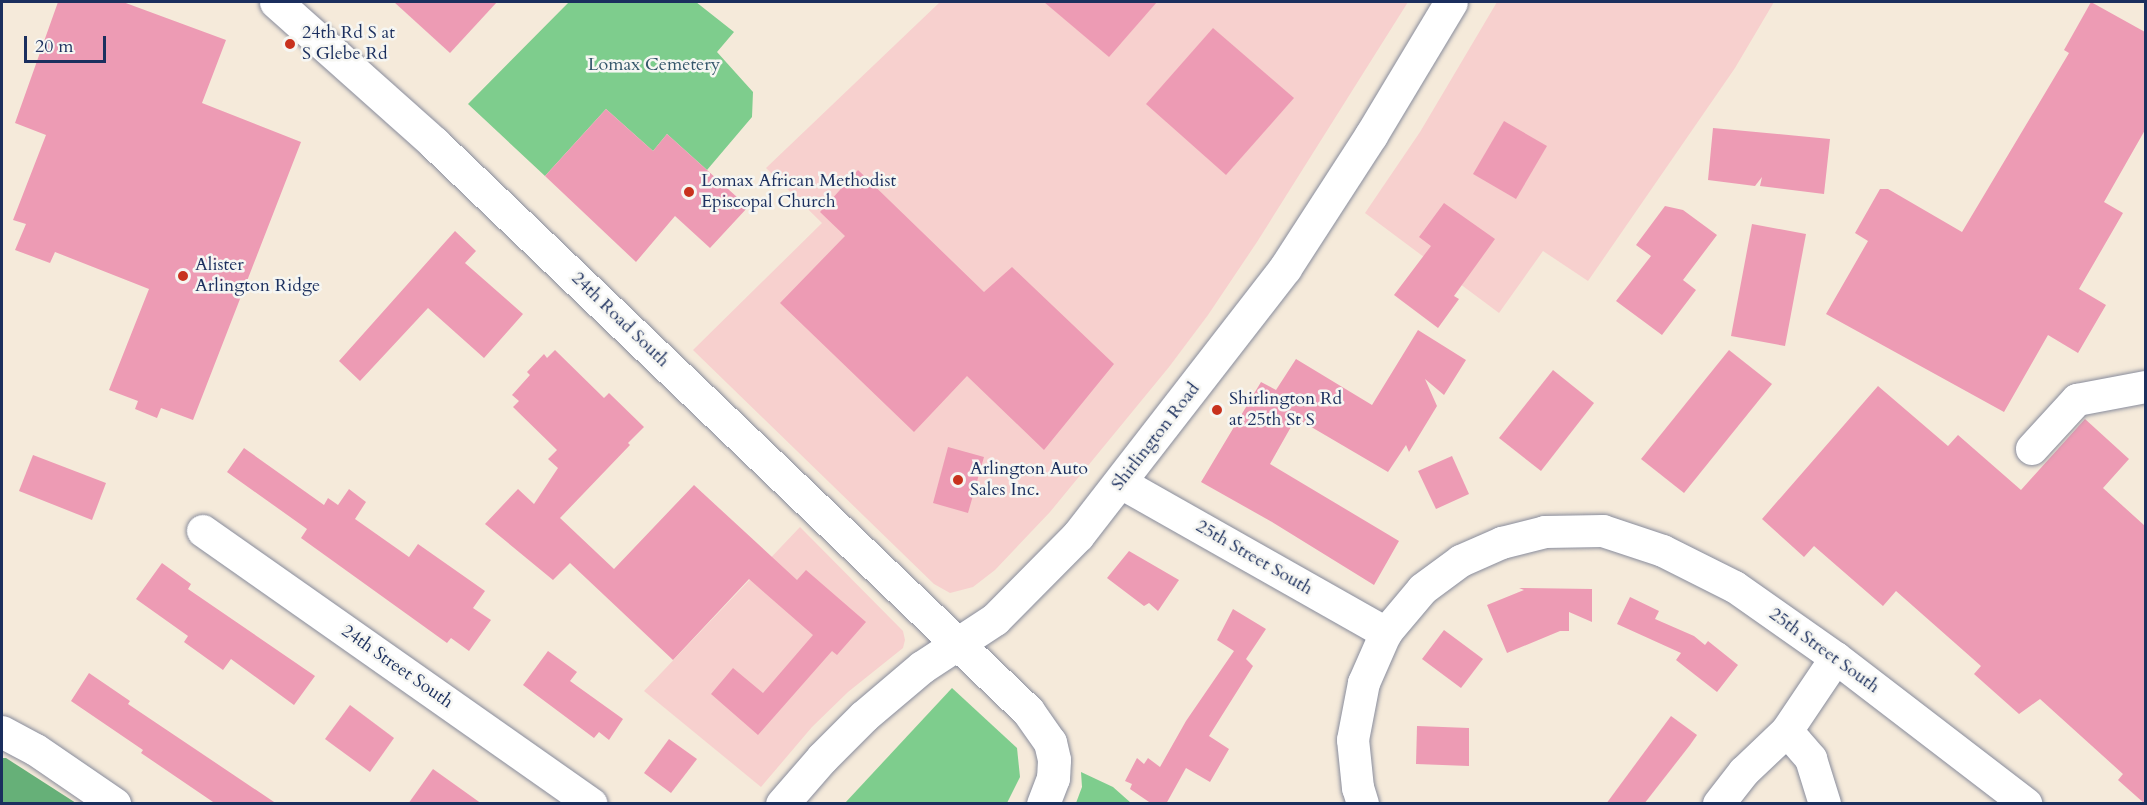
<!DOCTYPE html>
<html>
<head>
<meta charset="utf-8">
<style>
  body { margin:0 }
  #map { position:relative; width:2147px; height:805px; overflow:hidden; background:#f5eada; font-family:Cardo,serif }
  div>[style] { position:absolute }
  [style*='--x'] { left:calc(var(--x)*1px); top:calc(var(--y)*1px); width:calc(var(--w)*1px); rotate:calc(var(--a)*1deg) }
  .built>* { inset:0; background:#f7d0ce }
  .green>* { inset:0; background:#7ecd8d }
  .forest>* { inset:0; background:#66b078 }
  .building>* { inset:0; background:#ed9bb4 }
  .roads { filter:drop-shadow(0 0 2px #888c9c) drop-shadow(0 0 2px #888c9c) }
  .street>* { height:32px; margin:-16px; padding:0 16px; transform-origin:16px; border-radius:16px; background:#fff }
  .secondary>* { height:33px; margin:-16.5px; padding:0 16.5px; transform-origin:16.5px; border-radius:16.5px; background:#fff }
  .dots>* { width:16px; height:16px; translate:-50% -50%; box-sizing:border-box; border:3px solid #f6f6f2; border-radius:50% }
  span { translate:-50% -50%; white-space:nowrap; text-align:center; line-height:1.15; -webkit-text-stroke:5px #f6f6f2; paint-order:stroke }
  .poi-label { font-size:18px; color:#1b2f5e }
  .left { translate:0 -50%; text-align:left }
  .park-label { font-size:18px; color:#34566a }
  .street-label { font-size:18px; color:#1b2f5e }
  .frame { position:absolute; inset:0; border:3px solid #1b2f5e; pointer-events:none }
  .scale { position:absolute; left:24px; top:36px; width:82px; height:27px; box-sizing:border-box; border:3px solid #1b2f5e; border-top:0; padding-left:8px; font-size:18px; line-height:21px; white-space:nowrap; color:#1b2f5e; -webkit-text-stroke:4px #f6f6f2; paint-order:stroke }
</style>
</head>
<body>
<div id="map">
  <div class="built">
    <div style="clip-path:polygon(940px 2px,1408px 2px,1257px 242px,1208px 315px,1169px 367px,1050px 512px,995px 570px,973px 587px,950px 593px,934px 584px,693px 350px,822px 223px,766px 168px)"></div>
    <div style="clip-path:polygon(1497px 2px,1774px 2px,1735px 68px,1588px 281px,1543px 251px,1499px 313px,1365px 213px,1420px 132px)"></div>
    <div style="clip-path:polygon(800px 527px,903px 631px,905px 640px,903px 648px,848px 692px,812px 727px,761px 787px,644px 691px)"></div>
  </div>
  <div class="green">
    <div style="clip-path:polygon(569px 2px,696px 2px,734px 32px,717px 52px,753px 92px,752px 117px,707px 170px,667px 134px,653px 151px,606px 109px,545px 176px,468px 104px)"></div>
    <div style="clip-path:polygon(952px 688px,1017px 748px,1020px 777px,1007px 803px,845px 803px)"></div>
    <div style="clip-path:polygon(1081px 772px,1113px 787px,1131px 803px,1076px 803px,1082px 787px)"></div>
  </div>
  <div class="forest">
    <div style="clip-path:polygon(2px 758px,6px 758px,76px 803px,2px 803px)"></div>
  </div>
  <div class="building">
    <div style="clip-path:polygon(58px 2px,123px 2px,226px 40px,202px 103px,301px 142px,193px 420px,161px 408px,157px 418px,135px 409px,138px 401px,109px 390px,149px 289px,55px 252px,50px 263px,15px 250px,26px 224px,13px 220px,46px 135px,15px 123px)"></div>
    <div style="clip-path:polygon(394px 2px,497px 2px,450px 53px)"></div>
    <div style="clip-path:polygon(1044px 2px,1157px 2px,1109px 57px)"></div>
    <div style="clip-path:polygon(2091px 2px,2145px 32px,2145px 130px,2104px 202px,2123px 213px,2079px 289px,2106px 305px,2078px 353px,2048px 335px,2004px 412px,1826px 314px,1868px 241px,1855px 233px,1880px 189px,1888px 189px,1962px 232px,2069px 53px,2064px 50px)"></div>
    <div style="clip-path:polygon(1213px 28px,1294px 98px,1226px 175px,1146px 104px)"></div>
    <div style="clip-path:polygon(606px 109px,653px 151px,667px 134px,748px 207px,710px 248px,675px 216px,636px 262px,545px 176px)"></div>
    <div style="clip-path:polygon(1504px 121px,1547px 146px,1516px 199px,1473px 174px)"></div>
    <div style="clip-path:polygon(1713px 128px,1830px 139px,1824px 194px,1760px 186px,1762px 177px,1755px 186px,1708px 180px)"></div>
    <div style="clip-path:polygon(858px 170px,984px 292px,1012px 267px,1114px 364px,1044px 450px,967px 376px,914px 432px,780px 303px,845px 236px,820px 212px)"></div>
    <div style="clip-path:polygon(1444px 203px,1495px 239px,1454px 296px,1459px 299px,1438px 328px,1394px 295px,1431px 246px,1419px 237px)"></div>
    <div style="clip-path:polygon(1665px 206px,1683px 210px,1717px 235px,1683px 280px,1696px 290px,1662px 335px,1616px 301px,1651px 256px,1636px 245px)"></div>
    <div style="clip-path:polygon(1752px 224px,1806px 234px,1785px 346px,1731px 336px)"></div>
    <div style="clip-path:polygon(455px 231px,476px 251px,465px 263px,523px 314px,484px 358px,428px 308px,360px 381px,339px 361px)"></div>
    <div style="clip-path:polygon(1418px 330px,1466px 360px,1444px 395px,1425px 379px,1437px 406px,1409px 452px,1406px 445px,1388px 472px,1296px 418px,1270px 464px,1399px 541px,1374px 585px,1272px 522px,1201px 482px,1261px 382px,1276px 390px,1296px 359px,1372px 405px)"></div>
    <div style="clip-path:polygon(555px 350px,604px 398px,609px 393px,644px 427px,628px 443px,630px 445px,560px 518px,614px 569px,694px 485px,797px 580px,806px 570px,866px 622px,837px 655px,832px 651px,758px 735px,711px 694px,733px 668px,763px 693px,813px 635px,749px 579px,673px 660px,570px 563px,553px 580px,485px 524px,518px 489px,534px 504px,558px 468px,548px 459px,557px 450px,513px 407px,519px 401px,512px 395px,530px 375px,527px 372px,544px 354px,547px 358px)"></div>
    <div style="clip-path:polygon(1729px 350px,1772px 384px,1684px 493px,1641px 459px)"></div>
    <div style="clip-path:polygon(1553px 370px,1594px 403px,1541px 471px,1499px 438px)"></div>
    <div style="clip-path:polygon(1878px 386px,1948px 446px,1958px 435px,2021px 490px,2085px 419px,2129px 459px,2103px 488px,2145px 526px,2145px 804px,2118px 780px,2123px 774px,2040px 699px,2019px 714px,1974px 674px,1981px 666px,1896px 591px,1883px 606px,1814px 546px,1804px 557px,1762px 519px)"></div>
    <div style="clip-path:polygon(948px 447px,984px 457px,968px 513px,933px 503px)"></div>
    <div style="clip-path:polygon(244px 448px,324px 505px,328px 498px,338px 505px,349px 489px,366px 502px,355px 519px,409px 557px,418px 544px,485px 591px,473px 608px,491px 620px,469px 651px,451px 638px,447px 643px,301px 538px,307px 529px,227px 472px)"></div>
    <div style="clip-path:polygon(33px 455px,106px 483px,92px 520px,19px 491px)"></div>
    <div style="clip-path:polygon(1452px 456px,1469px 494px,1436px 509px,1418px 471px)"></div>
    <div style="clip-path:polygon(1129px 551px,1179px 580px,1158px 611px,1149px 603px,1144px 606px,1107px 578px)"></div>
    <div style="clip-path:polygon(162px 563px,191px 584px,188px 589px,315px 676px,294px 705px,231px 659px,223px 670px,184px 642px,188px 636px,136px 599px)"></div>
    <div style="clip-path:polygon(1519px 588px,1592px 589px,1592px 622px,1569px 612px,1569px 631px,1560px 631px,1507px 653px,1487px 605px,1524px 590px)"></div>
    <div style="clip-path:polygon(1630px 597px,1659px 611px,1655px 619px,1694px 636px,1705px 645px,1708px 641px,1738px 665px,1717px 692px,1676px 660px,1681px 653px,1617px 624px)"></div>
    <div style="clip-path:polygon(1233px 609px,1266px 629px,1246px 659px,1253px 666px,1209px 736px,1229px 749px,1210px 782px,1186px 768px,1166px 804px,1152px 804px,1130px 789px,1132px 784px,1125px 781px,1137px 758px,1144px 764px,1148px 758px,1160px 767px,1186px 721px,1234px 651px,1217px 640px)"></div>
    <div style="clip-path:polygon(1444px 630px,1483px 659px,1461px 688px,1422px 659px)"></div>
    <div style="clip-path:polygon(548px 651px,577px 672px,570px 681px,623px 719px,609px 740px,599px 732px,594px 738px,523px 685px)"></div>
    <div style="clip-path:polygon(89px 673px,130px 701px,128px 704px,277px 804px,216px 804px,141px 753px,143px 750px,71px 701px)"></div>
    <div style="clip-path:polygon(350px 705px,394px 738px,370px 772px,325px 739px)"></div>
    <div style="clip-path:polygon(1671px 716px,1697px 735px,1690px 745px,1644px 804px,1606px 804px)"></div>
    <div style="clip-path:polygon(1417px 726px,1469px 728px,1469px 766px,1416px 764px)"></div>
    <div style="clip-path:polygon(669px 739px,697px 759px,671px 793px,644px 773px)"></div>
    <div style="clip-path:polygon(433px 769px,482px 804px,408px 804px)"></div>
  </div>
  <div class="roads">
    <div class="street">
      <div style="--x:2032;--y:449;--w:67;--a:-47.4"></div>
      <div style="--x:2077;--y:400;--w:70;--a:-10.7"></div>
      <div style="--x:1121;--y:483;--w:305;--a:29.5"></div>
      <div style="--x:203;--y:531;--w:475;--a:35.1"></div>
      <div style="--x:1787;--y:731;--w:37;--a:49"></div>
      <div style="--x:1811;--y:759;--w:47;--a:72.7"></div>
      <div style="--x:2;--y:732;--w:38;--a:28"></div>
      <div style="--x:36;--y:750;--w:96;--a:34.4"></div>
      <div style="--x:1363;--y:804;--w:17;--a:-107"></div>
      <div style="--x:1358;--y:788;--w:48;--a:-95.9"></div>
      <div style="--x:1353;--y:740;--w:58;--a:-79.1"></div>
      <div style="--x:1364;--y:683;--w:55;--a:-66.3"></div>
      <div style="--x:1386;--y:633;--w:57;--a:-49.9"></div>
      <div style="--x:1423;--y:589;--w:47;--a:-36.4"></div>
      <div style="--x:1461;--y:561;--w:45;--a:-23.7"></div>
      <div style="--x:1502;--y:543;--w:44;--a:-14.3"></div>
      <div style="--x:1545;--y:532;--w:58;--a:-1"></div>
      <div style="--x:1603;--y:531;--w:63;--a:18.4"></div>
      <div style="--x:1663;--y:551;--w:80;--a:26.6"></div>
      <div style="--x:1735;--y:587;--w:123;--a:35.1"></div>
      <div style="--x:1836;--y:658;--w:240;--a:37.5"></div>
      <div style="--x:1719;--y:804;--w:41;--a:-52"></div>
      <div style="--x:1744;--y:772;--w:59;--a:-43.6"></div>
      <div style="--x:1787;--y:731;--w:88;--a:-56.1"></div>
    </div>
    <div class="secondary">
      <div style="--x:276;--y:2;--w:212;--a:41.7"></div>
      <div style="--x:434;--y:143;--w:822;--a:43.72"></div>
      <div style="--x:1028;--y:711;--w:38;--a:55"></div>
      <div style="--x:1050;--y:742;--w:18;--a:77"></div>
      <div style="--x:1054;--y:760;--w:18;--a:93"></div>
      <div style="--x:1053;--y:778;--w:28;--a:111"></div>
      <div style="--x:782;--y:804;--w:61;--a:-49"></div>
      <div style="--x:822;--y:758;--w:59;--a:-45"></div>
      <div style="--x:864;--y:716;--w:76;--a:-40.2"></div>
      <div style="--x:922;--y:667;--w:87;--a:-33.3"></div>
      <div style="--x:995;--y:619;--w:118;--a:-45.3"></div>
      <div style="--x:1078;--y:535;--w:338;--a:-52.2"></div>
      <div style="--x:1285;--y:268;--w:158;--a:-57.1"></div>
      <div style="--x:1371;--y:135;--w:155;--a:-59"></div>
    </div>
  </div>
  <div class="dots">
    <div style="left:290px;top:44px;background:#c8321e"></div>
    <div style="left:689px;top:192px;background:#c8321e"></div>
    <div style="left:183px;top:276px;background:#c8321e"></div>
    <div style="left:1217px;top:410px;background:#c8321e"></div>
    <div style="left:958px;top:480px;background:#c8321e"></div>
  </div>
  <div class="poi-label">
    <span class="left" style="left:302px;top:44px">24th Rd S at<br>S Glebe Rd</span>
    <span class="left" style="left:701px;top:192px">Lomax African Methodist<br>Episcopal Church</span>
    <span class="left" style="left:195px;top:276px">Alister<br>Arlington Ridge</span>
    <span class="left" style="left:1229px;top:410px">Shirlington Rd<br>at 25th St S</span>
    <span class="left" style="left:970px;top:480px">Arlington Auto<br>Sales Inc.</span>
  </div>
  <div class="park-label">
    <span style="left:654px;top:65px">Lomax Cemetery</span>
  </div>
  <div class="street-label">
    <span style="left:620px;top:320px;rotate:44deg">24th Road South</span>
    <span style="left:1156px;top:437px;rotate:-52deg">Shirlington Road</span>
    <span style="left:1254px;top:558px;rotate:30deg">25th Street South</span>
    <span style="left:1824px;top:651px;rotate:36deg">25th Street South</span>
    <span style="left:397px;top:667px;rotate:35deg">24th Street South</span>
  </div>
  <div class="frame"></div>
  <div class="scale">20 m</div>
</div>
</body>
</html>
